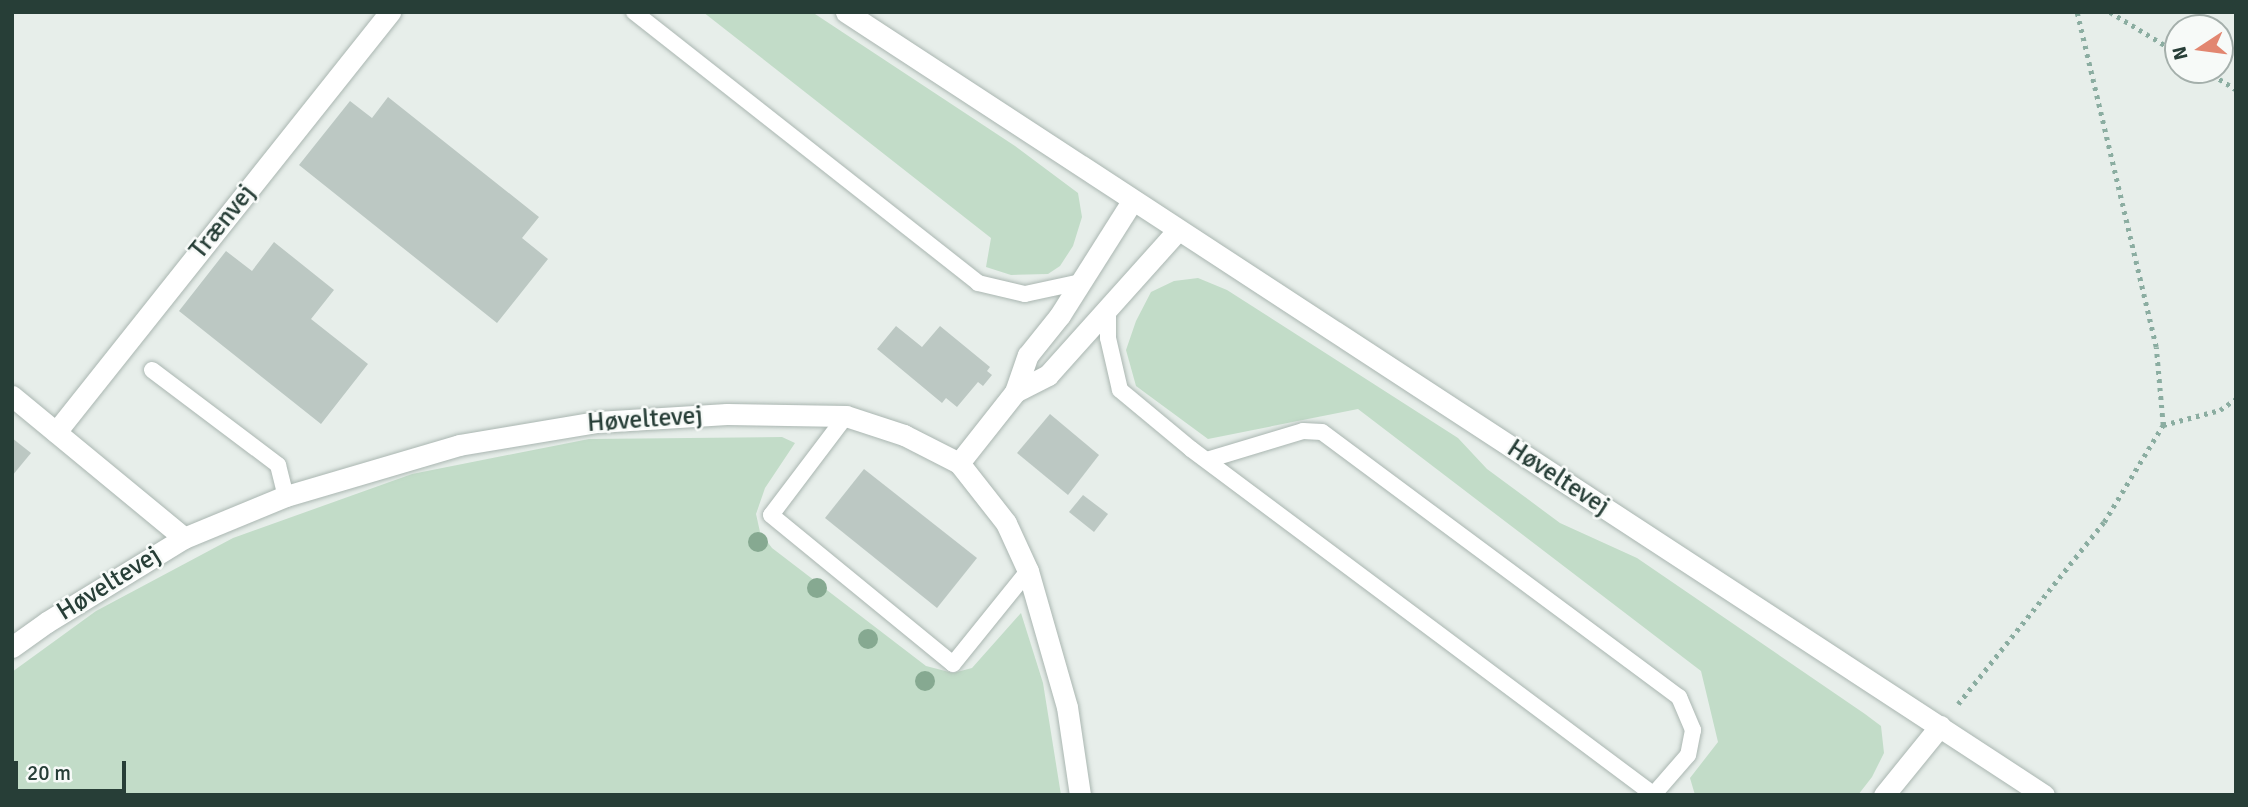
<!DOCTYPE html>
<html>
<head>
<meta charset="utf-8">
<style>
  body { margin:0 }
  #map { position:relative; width:2248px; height:807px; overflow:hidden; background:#e7eeea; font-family:Signika,sans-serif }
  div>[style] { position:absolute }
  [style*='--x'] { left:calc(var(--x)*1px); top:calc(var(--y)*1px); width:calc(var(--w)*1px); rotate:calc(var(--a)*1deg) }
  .green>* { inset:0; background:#c2dcc8 }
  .building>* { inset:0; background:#bcc8c3 }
  .path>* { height:4.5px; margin-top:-2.25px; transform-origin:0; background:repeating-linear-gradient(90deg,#8bada1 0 3.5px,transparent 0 8.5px) }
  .roads { filter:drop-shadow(0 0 2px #aab6b1) drop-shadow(0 0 2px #aab6b1) }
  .lane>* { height:16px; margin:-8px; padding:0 8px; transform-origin:8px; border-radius:8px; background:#fff }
  .street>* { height:21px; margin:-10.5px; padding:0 10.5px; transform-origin:10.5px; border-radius:10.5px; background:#fff }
  .secondary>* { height:21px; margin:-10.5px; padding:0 10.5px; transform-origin:10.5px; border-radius:10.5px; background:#fff }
  .trees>* { width:20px; height:20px; margin:-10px; border-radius:50%; background:#86a991 }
  span { translate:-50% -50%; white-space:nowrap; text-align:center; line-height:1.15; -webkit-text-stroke:5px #f7faf8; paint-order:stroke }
  .street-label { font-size:26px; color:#273e37 }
  .frame { position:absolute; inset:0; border:14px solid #273e37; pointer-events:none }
  .north { position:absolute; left:2164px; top:14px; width:70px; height:70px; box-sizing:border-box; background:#f7faf8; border:2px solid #a4afab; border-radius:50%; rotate:257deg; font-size:19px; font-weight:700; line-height:28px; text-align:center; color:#273e37 }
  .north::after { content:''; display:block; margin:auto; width:24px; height:32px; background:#e28670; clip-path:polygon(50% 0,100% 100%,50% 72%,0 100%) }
  .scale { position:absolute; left:14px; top:761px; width:112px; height:32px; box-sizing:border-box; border:4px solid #273e37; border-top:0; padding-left:9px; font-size:21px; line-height:24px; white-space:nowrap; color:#273e37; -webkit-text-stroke:5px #f7faf8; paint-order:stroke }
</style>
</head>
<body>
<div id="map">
  <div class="green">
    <div style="clip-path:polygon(703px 12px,812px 12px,1015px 146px,1078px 193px,1082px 217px,1073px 246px,1060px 266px,1048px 274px,1011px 275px,986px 267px,991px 238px)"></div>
    <div style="clip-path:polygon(1198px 278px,1227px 290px,1458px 438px,1487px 469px,1560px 523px,1637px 558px,1865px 714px,1881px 726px,1884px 753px,1872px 777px,1858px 795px,1695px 795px,1690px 778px,1718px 742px,1701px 671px,1358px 409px,1208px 439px,1136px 386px,1126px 350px,1136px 321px,1151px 292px,1174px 281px)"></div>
    <div style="clip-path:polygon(782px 437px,795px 443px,765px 488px,756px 514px,760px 532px,772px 548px,926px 666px,953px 673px,972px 668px,1021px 613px,1043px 683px,1061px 795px,12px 795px,12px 672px,96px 611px,233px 538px,412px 474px,589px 439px)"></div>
  </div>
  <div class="building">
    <div style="clip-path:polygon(388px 97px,539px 217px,522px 238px,548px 259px,497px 323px,299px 165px,350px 101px,372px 118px)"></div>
    <div style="clip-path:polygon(274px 242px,334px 290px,311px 319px,368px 364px,321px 424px,179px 311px,226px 251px,252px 271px)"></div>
    <div style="clip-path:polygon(896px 326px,922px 347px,940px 326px,990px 367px,987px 371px,992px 375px,983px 386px,978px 382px,957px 407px,946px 398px,942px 403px,877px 349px)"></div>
    <div style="clip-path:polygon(1050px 414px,1099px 455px,1068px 495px,1017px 453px)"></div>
    <div style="clip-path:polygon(12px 438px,31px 453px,12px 476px)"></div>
    <div style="clip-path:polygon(864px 469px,977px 558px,937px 608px,825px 518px)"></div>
    <div style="clip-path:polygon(1083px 495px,1108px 514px,1094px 532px,1069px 512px)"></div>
  </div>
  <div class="path">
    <div style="--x:2110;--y:12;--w:79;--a:31.1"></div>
    <div style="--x:2205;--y:70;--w:36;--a:32"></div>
    <div style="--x:2163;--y:425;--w:59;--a:-14.7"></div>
    <div style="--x:2220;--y:410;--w:19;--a:-35"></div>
    <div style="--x:1958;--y:704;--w:233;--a:-51.3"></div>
    <div style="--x:2104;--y:522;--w:114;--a:-58.7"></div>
    <div style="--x:2163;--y:425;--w:78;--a:-95.1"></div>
    <div style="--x:2156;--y:347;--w:344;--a:-103.3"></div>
  </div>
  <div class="roads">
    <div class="lane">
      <div style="--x:634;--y:12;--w:438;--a:38.2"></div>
      <div style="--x:978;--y:283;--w:48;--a:13.2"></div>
      <div style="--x:1025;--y:294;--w:57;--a:-12.1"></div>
      <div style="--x:1108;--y:308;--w:30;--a:90"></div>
      <div style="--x:1108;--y:338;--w:53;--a:77"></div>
      <div style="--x:1120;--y:390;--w:92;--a:39.7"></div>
      <div style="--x:1191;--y:449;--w:578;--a:36.77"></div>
      <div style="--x:152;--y:370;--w:158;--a:37"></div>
      <div style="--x:278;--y:465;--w:32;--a:76"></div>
      <div style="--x:846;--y:416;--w:124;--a:127.1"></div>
      <div style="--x:771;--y:515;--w:235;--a:39.3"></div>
      <div style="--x:953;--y:664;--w:119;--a:-51.1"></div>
      <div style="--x:1207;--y:460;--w:100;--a:-16.8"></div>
      <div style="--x:1303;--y:431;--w:19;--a:3"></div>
      <div style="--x:1322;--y:432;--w:445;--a:36.6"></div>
      <div style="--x:1679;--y:697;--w:36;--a:67"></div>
      <div style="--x:1693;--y:730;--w:25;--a:101"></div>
      <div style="--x:1688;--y:755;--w:52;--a:131.1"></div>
    </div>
    <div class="street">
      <div style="--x:1015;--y:392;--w:37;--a:-27"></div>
      <div style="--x:1048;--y:375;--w:193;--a:-48.1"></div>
      <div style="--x:12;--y:396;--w:223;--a:39.5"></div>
      <div style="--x:56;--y:432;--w:537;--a:-51.51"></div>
      <div style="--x:959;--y:463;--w:90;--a:-51.7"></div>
      <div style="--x:1015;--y:392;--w:39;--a:-71"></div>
      <div style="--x:1028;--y:355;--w:51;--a:-51.3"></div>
      <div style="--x:1060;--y:315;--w:135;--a:-57.7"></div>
      <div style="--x:12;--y:647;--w:43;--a:-35.5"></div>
      <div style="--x:47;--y:622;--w:161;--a:-31.5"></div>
      <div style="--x:184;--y:538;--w:110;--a:-22.4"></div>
      <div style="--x:286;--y:496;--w:180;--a:-16.4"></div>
      <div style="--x:459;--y:445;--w:140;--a:-9.5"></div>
      <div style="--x:597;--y:422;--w:130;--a:-3.5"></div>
      <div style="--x:727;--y:414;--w:119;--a:1"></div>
      <div style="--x:846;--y:416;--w:61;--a:18.1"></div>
      <div style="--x:904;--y:435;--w:62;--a:27"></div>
      <div style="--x:959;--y:463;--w:76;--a:51.9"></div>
      <div style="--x:1006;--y:523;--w:53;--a:65.4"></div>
      <div style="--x:1028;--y:571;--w:141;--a:74"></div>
      <div style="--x:1067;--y:707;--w:89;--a:81.6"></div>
      <div style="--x:1884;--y:795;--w:89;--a:-50.9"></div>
    </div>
    <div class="secondary">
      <div style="--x:846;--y:12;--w:1431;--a:33.17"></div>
    </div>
  </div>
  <div class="trees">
    <div style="left:758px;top:542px"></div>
    <div style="left:817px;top:588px"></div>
    <div style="left:868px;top:639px"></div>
    <div style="left:925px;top:681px"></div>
  </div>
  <div class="street-label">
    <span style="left:223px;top:222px;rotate:-51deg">Trænvej</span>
    <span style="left:645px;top:420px;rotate:-4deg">Høveltevej</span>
    <span style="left:1558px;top:478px;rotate:33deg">Høveltevej</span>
    <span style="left:109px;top:584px;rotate:-32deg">Høveltevej</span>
  </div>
  <div class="frame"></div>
  <div class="north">N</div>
  <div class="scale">20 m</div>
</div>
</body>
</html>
